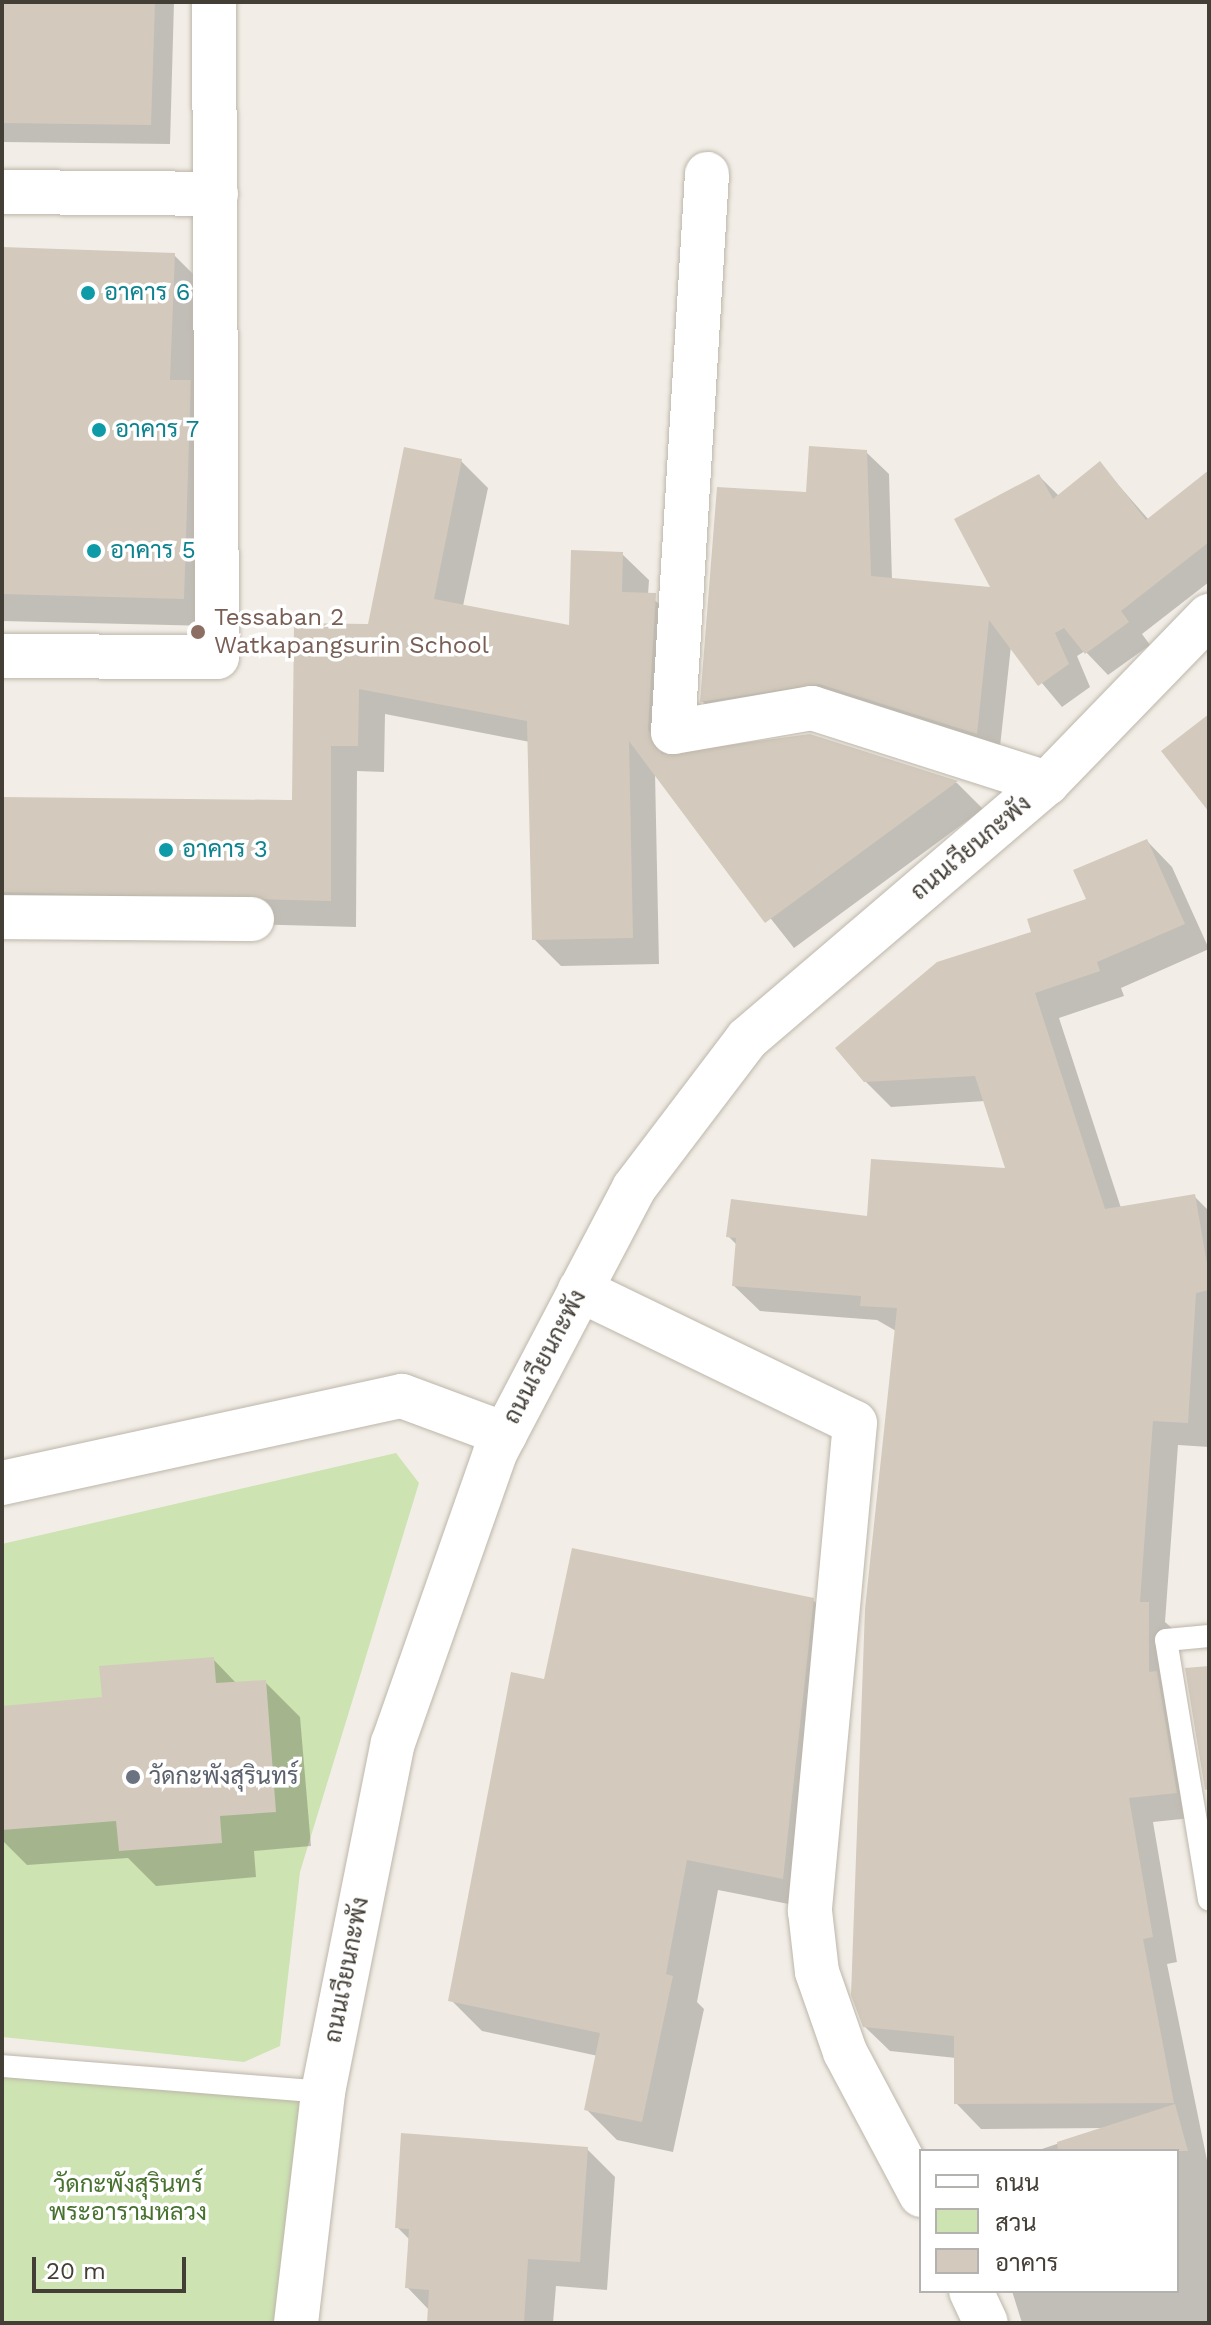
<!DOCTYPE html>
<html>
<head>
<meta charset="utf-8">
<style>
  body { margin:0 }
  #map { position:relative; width:1211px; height:2325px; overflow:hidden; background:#f2eee7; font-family:"Work Sans",Sarabun,sans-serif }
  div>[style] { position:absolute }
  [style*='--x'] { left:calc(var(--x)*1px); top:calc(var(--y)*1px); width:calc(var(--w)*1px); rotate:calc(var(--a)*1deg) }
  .green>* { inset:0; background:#cde3b2 }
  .shadow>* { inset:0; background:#0003 }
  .building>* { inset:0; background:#d3cabd }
  .roads { filter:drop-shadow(0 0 2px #bdb6aa) drop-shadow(0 0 2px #bdb6aa) }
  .service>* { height:22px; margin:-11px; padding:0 11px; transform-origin:11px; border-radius:11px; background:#fff }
  .minor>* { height:44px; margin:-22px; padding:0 22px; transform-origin:22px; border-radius:22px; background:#fff }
  .dots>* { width:22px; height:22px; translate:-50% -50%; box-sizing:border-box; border:4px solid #fff; border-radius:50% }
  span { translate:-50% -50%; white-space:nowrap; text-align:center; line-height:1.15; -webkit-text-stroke:7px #fff; paint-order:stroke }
  .culture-label { font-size:24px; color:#0d838f }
  .left { translate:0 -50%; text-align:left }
  .education-label { font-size:24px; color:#785e54 }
  .street-label { font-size:24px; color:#443f36 }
  .worship-label { font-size:24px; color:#5b616d }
  .park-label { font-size:24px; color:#47712e }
  .frame { position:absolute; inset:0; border:4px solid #443f36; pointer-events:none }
  .legend { position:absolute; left:919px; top:2149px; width:260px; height:144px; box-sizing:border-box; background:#fff; border:2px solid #b4b2af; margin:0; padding:10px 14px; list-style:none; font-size:24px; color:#443f36 }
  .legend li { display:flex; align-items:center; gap:16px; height:40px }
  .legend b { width:40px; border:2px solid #b4b2af }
  .scale { position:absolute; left:32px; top:2257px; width:154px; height:36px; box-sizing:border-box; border:4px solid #443f36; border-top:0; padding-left:10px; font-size:24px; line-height:28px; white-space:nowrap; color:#443f36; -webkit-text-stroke:6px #fff; paint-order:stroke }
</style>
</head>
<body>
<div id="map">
  <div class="green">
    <div style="clip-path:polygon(396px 1453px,419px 1483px,300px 1872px,280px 2046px,244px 2062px,2px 2037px,2px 1544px)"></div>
    <div style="clip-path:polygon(2px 2066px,323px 2092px,302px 2323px,2px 2323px)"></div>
  </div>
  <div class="shadow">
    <div style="clip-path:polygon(2px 2px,174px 2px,170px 144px,2px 142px)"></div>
    <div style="clip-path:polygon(2px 249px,174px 255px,202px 283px,211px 626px,2px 621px)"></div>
    <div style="clip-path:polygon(866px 452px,889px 474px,892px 580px,994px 589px,1039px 476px,1059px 496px,1100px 464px,1149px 520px,1209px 472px,1209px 582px,1142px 634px,1150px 645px,1108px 675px,1085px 651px,1077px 656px,1090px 687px,1062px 707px,1011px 646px,999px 756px,843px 706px,724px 724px,702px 701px,808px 494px)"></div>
    <div style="clip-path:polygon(461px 461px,488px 488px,463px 606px,571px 627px,622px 554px,649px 580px,648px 595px,682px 622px,674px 755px,810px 736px,957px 783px,983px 809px,794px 948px,655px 772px,659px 964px,561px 966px,534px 939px,530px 742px,385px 714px,384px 772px,357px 771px,356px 927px,30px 918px,2px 926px,2px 799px,294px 802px,370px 626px)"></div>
    <div style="clip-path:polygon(1147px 841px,1172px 867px,1209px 949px,1121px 988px,1124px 996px,1059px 1018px,1121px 1208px,1194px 1196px,1209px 1211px,1209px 1447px,1178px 1445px,1165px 1622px,1174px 1630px,1201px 1817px,1153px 1822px,1177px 1962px,1167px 1964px,1209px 2170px,1209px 2323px,1022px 2323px,1012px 2291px,1177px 2291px,1177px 2151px,1036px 2151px,1104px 2128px,981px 2129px,956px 2103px,956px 2058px,890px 2051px,864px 2026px,896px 1331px,877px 1320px,760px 1311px,734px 1286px,738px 1246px,728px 1236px,869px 1218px,1008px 1170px,985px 1101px,891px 1107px,865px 1081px,1033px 933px,1089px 900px)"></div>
    <div style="clip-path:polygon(813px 1600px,844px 1632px,814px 1909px,718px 1890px,697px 2002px,704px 2009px,673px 2152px,617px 2140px,586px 2109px,598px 2056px,482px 2031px,451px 2000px,545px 1681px)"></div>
    <div style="clip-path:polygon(213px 1659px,237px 1684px,265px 1682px,300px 1717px,311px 1846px,254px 1851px,256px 1877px,156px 1886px,128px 1858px,27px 1865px,2px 1840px,2px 1708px,104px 1699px)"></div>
    <div style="clip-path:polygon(587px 2149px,615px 2177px,607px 2290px,556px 2286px,553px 2323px,429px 2323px,430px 2311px,407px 2287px,410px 2240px,397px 2227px)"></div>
  </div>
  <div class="building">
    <div style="clip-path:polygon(2px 2px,155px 2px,151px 125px,2px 123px)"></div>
    <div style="clip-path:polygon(2px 247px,175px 253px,170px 380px,191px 380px,184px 599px,2px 594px)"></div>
    <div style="clip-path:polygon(809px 446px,867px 450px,871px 576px,990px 587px,954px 519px,1039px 474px,1053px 499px,1100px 461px,1146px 520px,1209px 470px,1209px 542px,1121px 611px,1129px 622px,1085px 654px,1064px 628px,1055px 633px,1069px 664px,1038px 686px,989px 620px,977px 734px,819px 684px,700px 702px,717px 487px,806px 492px)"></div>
    <div style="clip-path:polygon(404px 447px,462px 459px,434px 599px,569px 625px,571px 550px,623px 552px,622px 592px,656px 593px,648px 730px,662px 754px,810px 734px,958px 781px,765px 923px,629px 741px,633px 938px,532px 940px,527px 721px,359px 689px,358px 746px,331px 746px,331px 901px,2px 892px,2px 797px,292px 800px,294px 623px,368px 624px)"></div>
    <div style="clip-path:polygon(1209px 714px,1209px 812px,1161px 751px)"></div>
    <div style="clip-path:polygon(1147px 839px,1185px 924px,1097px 962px,1100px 971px,1035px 993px,1105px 1209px,1195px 1194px,1209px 1275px,1209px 1290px,1196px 1293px,1188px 1423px,1153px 1421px,1140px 1602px,1149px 1602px,1149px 1672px,1157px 1671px,1177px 1793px,1129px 1798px,1153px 1937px,1143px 1939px,1174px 2103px,954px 2104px,954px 2036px,863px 2027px,851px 1995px,865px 1609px,897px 1308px,860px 1306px,861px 1296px,732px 1286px,736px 1238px,726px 1237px,731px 1199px,867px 1216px,871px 1159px,1005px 1168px,975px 1076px,864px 1082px,835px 1048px,937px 962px,1031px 932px,1027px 919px,1086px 899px,1073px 870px)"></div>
    <div style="clip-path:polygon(572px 1548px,814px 1598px,783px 1879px,687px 1860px,666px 1974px,673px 1976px,642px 2122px,584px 2110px,600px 2033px,448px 2001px,511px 1672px,544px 1679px)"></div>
    <div style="clip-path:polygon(214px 1657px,216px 1683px,266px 1680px,276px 1812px,220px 1816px,222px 1843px,119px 1851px,116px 1821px,2px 1830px,2px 1706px,102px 1697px,99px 1666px)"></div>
    <div style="clip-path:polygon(1209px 1666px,1209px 1789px,1205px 1790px,1185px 1668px)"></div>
    <div style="clip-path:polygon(1175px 2104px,1188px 2151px,1058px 2151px,1057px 2142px)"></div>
    <div style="clip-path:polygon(401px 2133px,588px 2147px,580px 2262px,528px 2259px,524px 2323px,427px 2323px,429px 2290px,405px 2288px,409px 2229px,395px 2228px)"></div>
  </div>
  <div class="roads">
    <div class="service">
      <div style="--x:1209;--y:1636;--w:43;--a:174.7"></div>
      <div style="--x:1166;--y:1640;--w:263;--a:80.6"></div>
      <div style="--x:2;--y:2066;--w:322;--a:4.6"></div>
    </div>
    <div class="minor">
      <div style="--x:707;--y:174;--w:559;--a:93.49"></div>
      <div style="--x:673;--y:732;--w:141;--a:-9.8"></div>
      <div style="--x:812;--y:708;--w:247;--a:17.7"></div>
      <div style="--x:2;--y:192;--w:214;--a:0.5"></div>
      <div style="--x:2;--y:656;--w:215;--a:0.3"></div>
      <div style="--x:217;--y:657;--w:655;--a:-90.26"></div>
      <div style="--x:2;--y:917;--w:250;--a:0.5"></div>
      <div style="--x:580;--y:1290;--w:305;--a:25.8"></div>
      <div style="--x:855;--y:1423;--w:490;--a:95.3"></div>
      <div style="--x:810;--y:1911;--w:61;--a:83.5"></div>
      <div style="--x:817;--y:1972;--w:85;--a:70.7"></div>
      <div style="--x:845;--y:2052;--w:162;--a:62"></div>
      <div style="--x:2;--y:1483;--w:409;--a:-12.3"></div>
      <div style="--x:402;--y:1396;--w:110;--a:20.3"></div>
      <div style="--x:971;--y:2291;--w:35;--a:65"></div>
      <div style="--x:296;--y:2323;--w:233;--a:-83.3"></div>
      <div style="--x:323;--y:2092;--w:356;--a:-78.7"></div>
      <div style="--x:393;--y:1743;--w:307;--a:-70.6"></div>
      <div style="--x:495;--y:1453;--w:299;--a:-62.3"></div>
      <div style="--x:634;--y:1188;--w:187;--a:-52.8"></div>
      <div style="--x:747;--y:1039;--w:394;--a:-40.5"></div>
      <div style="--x:1047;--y:783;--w:233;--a:-45.9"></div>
    </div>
  </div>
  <div class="dots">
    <div style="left:88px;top:293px;background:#0f9aa8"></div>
    <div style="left:99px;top:430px;background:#0f9aa8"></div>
    <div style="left:94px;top:551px;background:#0f9aa8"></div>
    <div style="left:198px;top:632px;background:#8d6e63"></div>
    <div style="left:166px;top:850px;background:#0f9aa8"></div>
    <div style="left:133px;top:1777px;background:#6b7280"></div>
  </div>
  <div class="culture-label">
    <span class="left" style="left:104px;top:293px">อาคาร 6</span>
    <span class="left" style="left:115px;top:430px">อาคาร 7</span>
    <span class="left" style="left:110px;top:551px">อาคาร 5</span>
    <span class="left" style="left:182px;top:850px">อาคาร 3</span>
  </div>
  <div class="education-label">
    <span class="left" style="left:214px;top:632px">Tessaban 2<br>Watkapangsurin School</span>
  </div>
  <div class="street-label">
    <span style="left:971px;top:848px;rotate:-40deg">ถนนเวียนกะพัง</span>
    <span style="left:545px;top:1357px;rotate:-62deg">ถนนเวียนกะพัง</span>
    <span style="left:347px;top:1970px;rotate:-79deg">ถนนเวียนกะพัง</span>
  </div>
  <div class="worship-label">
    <span class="left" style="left:149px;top:1777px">วัดกะพังสุรินทร์</span>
  </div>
  <div class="park-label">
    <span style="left:128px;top:2199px">วัดกะพังสุรินทร์<br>พระอารามหลวง</span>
  </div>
  <div class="frame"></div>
  <ul class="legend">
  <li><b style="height:10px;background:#fff"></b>ถนน</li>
  <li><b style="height:22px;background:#cde3b2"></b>สวน</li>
  <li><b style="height:22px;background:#d3cabd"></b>อาคาร</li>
  </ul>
  <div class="scale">20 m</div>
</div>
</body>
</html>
